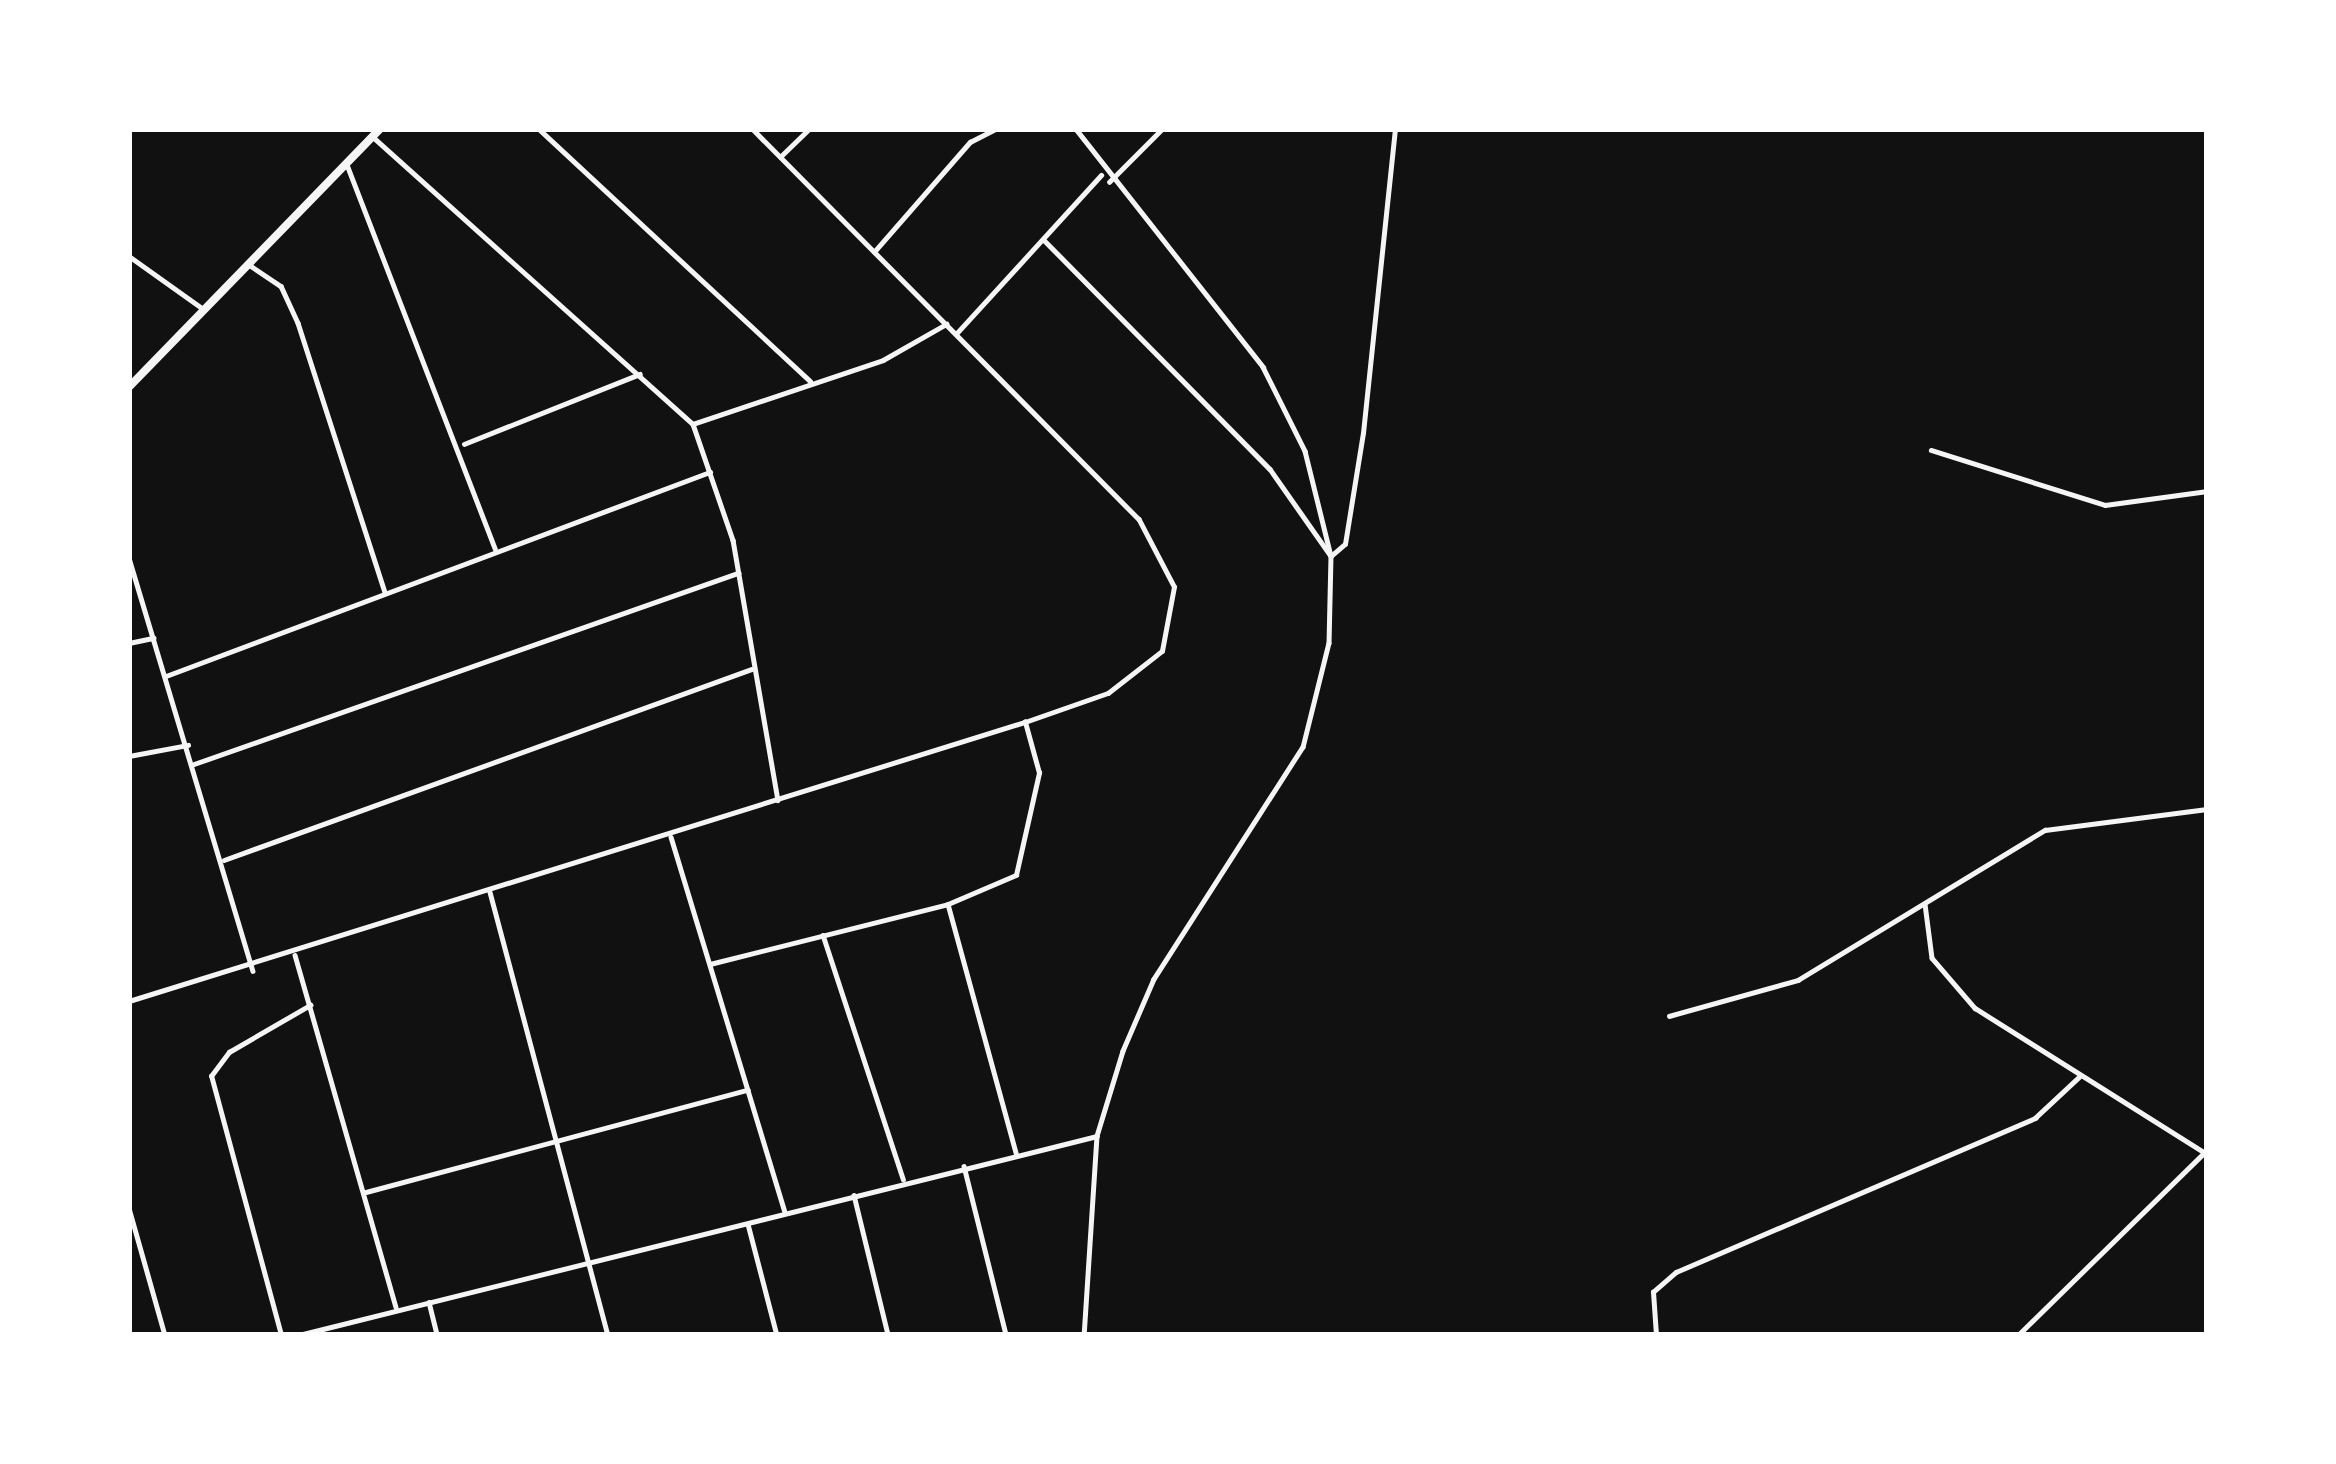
<!DOCTYPE html>
<html>
<head>
<meta charset="utf-8">
<style>
  body { margin:0 }
  #map { position:relative; width:2336px; height:1464px; overflow:hidden; background:#111; font-family:Poppins,sans-serif }
  div>[style] { position:absolute }
  [style*='--x'] { left:calc(var(--x)*1px); top:calc(var(--y)*1px); width:calc(var(--w)*1px); rotate:calc(var(--a)*1deg) }
  .minor>* { height:4.5px; margin:-2.25px; padding:0 2.25px; transform-origin:2.25px; border-radius:2.25px; background:#f5f5f5 }
  .secondary>* { height:8px; margin:-4px; padding:0 4px; transform-origin:4px; border-radius:4px; background:#f5f5f5 }
  span { translate:-50% -50%; white-space:nowrap; text-align:center; line-height:1.15; -webkit-text-stroke:10px #fff; paint-order:stroke }
  .frame { position:absolute; inset:0; border:132px solid #fff; pointer-events:none }
</style>
</head>
<body>
<div id="map">
  <div class="minor">
    <div style="--x:539;--y:129;--w:370;--a:42.9"></div>
    <div style="--x:1076;--y:129;--w:303;--a:51.8"></div>
    <div style="--x:1263;--y:367;--w:94;--a:63.4"></div>
    <div style="--x:1305;--y:451;--w:108;--a:76.1"></div>
    <div style="--x:1331;--y:556;--w:87;--a:91.3"></div>
    <div style="--x:1329;--y:643;--w:107;--a:104"></div>
    <div style="--x:1303;--y:747;--w:276;--a:122.7"></div>
    <div style="--x:1154;--y:979;--w:78;--a:113.3"></div>
    <div style="--x:1123;--y:1051;--w:89;--a:107"></div>
    <div style="--x:1097;--y:1136;--w:199;--a:93.7"></div>
    <div style="--x:373;--y:137;--w:430;--a:41.9"></div>
    <div style="--x:693;--y:424;--w:123;--a:71"></div>
    <div style="--x:733;--y:540;--w:264;--a:80.2"></div>
    <div style="--x:780;--y:157;--w:40;--a:-44"></div>
    <div style="--x:346;--y:162;--w:414;--a:68.9"></div>
    <div style="--x:1109;--y:182;--w:75;--a:-45"></div>
    <div style="--x:1045;--y:241;--w:320;--a:45.4"></div>
    <div style="--x:1270;--y:469;--w:106;--a:55"></div>
    <div style="--x:1331;--y:556;--w:18;--a:-41"></div>
    <div style="--x:1345;--y:544;--w:112;--a:-80.8"></div>
    <div style="--x:1363;--y:433;--w:306;--a:-84"></div>
    <div style="--x:874;--y:252;--w:146;--a:-48.9"></div>
    <div style="--x:970;--y:142;--w:28;--a:-27"></div>
    <div style="--x:129;--y:256;--w:90;--a:35.5"></div>
    <div style="--x:251;--y:266;--w:36;--a:34"></div>
    <div style="--x:281;--y:286;--w:41;--a:65.3"></div>
    <div style="--x:298;--y:323;--w:284;--a:72.1"></div>
    <div style="--x:956;--y:334;--w:215;--a:-47.6"></div>
    <div style="--x:693;--y:424;--w:200;--a:-18.6"></div>
    <div style="--x:883;--y:360;--w:73;--a:-29.7"></div>
    <div style="--x:464;--y:444;--w:189;--a:-21.7"></div>
    <div style="--x:1931;--y:450;--w:182;--a:17.5"></div>
    <div style="--x:2105;--y:505;--w:103;--a:-7.8"></div>
    <div style="--x:129;--y:558;--w:431;--a:73.3"></div>
    <div style="--x:129;--y:643;--w:25;--a:-12"></div>
    <div style="--x:166;--y:676;--w:581;--a:-20.56"></div>
    <div style="--x:129;--y:756;--w:60;--a:-10.6"></div>
    <div style="--x:194;--y:764;--w:577;--a:-19.35"></div>
    <div style="--x:671;--y:837;--w:390;--a:73.1"></div>
    <div style="--x:224;--y:860;--w:561;--a:-19.89"></div>
    <div style="--x:490;--y:892;--w:458;--a:75.1"></div>
    <div style="--x:948;--y:904;--w:258;--a:74.7"></div>
    <div style="--x:1925;--y:904;--w:54;--a:82.6"></div>
    <div style="--x:1932;--y:958;--w:66;--a:49.3"></div>
    <div style="--x:1975;--y:1008;--w:272;--a:32.2"></div>
    <div style="--x:823;--y:935;--w:257;--a:71.8"></div>
    <div style="--x:295;--y:955;--w:366;--a:74"></div>
    <div style="--x:710;--y:964;--w:245;--a:-14.1"></div>
    <div style="--x:948;--y:904;--w:74;--a:-23.1"></div>
    <div style="--x:1016;--y:875;--w:105;--a:-77.3"></div>
    <div style="--x:1039;--y:773;--w:53;--a:-105.4"></div>
    <div style="--x:129;--y:1001;--w:938;--a:-17.3"></div>
    <div style="--x:1025;--y:722;--w:88;--a:-19.3"></div>
    <div style="--x:1108;--y:693;--w:68;--a:-37.9"></div>
    <div style="--x:1162;--y:651;--w:65;--a:-79.4"></div>
    <div style="--x:1174;--y:587;--w:76;--a:-117.6"></div>
    <div style="--x:1139;--y:520;--w:550;--a:-134.71"></div>
    <div style="--x:1669;--y:1016;--w:134;--a:-15.6"></div>
    <div style="--x:1798;--y:980;--w:289;--a:-31.3"></div>
    <div style="--x:2045;--y:830;--w:163;--a:-7.4"></div>
    <div style="--x:964;--y:1166;--w:174;--a:76"></div>
    <div style="--x:366;--y:1192;--w:395;--a:-15"></div>
    <div style="--x:854;--y:1195;--w:144;--a:76.3"></div>
    <div style="--x:129;--y:1208;--w:132;--a:74.2"></div>
    <div style="--x:748;--y:1224;--w:115;--a:75.4"></div>
    <div style="--x:429;--y:1302;--w:34;--a:76"></div>
    <div style="--x:281;--y:1335;--w:268;--a:-105.1"></div>
    <div style="--x:211;--y:1076;--w:30;--a:-53"></div>
    <div style="--x:229;--y:1052;--w:94;--a:-30.1"></div>
    <div style="--x:299;--y:1335;--w:822;--a:-14"></div>
    <div style="--x:1656;--y:1335;--w:43;--a:-94"></div>
    <div style="--x:1653;--y:1292;--w:30;--a:-41"></div>
    <div style="--x:1676;--y:1272;--w:391;--a:-23.2"></div>
    <div style="--x:2035;--y:1118;--w:60;--a:-43"></div>
    <div style="--x:2018;--y:1335;--w:264;--a:-44.4"></div>
  </div>
  <div class="secondary">
    <div style="--x:129;--y:387;--w:360;--a:-45.8"></div>
  </div>
  <div class="frame"></div>
</div>
</body>
</html>
